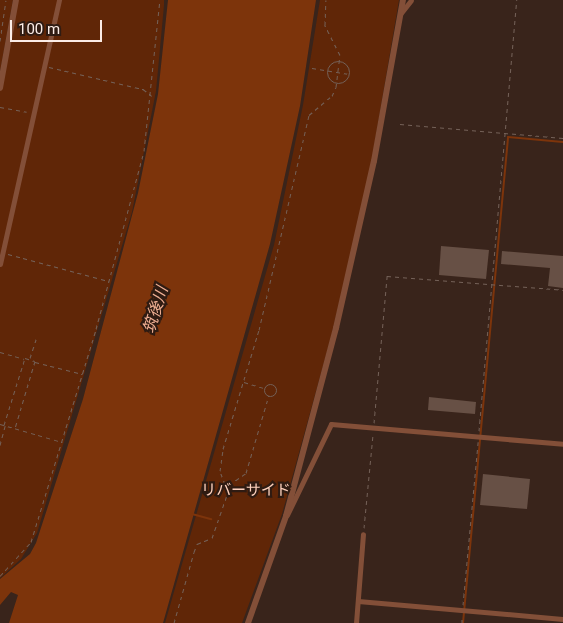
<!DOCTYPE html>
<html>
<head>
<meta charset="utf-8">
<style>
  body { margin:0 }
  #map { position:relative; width:563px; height:623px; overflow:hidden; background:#39241b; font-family:Roboto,"Noto Sans JP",sans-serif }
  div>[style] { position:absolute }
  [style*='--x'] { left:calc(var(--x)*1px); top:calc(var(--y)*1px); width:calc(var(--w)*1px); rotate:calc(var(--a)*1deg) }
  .green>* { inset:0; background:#602607 }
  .water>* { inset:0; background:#7d340b }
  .stream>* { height:2px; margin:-1px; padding:0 1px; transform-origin:1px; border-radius:1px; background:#7d340b }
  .building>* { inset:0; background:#675045 }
  .path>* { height:1px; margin-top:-0.5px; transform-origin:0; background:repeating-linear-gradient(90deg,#746158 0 4px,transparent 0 8px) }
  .path>.ring { margin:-0.5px; padding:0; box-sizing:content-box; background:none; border:1px solid #746158; border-radius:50% }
  .minor>* { height:5px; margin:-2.5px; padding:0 2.5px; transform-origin:2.5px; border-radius:2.5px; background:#834f38 }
  .tertiary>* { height:6px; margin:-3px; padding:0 3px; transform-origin:3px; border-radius:3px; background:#834f38 }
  span { translate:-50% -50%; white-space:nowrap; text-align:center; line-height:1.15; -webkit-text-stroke:4.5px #2f1b12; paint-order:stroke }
  .park-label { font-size:15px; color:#ffd2be }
  .water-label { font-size:16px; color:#f1b094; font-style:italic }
  .scale { position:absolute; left:10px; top:20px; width:92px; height:22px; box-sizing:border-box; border:2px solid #fbece6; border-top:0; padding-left:6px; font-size:15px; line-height:18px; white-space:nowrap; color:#fbece6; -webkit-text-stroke:4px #2f1b12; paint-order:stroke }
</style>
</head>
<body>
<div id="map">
  <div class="green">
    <div style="clip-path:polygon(0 0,13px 0,0 72px)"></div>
    <div style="clip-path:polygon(16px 0,164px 0,164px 5px,156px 91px,132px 212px,37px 533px,21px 559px,0 578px,0 88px)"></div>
    <div style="clip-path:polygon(320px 0,399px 0,369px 176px,331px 337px,282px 514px,242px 623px,165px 623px,274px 245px,303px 105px)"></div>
  </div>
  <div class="water">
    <div style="clip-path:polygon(168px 0,316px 0,300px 106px,270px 244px,163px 623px,9px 623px,18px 595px,11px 592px,0 605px,0 579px,30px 554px,36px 543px,83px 399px,138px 193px,158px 94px)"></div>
  </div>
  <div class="stream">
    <div style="--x:192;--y:514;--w:20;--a:15"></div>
    <div style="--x:463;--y:623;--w:488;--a:-84.7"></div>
    <div style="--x:508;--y:137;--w:55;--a:5.2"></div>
  </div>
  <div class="building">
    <div style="clip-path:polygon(441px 246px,489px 250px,486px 279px,439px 275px)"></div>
    <div style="clip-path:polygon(502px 251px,563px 256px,563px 288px,548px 286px,550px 268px,501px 264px)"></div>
    <div style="clip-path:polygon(429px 397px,476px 402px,475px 414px,428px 410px)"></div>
    <div style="clip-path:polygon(483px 474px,530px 479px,527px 509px,480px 505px)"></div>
  </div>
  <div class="path">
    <div style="--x:0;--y:41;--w:41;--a:-81.7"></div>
    <div class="ring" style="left:327px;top:61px;width:21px;height:21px"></div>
    <div style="--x:49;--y:67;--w:97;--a:13.2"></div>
    <div style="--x:143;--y:89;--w:11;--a:38"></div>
    <div style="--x:312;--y:68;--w:36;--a:9"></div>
    <div style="--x:0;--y:107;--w:27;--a:10"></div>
    <div style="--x:400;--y:124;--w:164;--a:4.9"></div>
    <div style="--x:8;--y:254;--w:104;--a:15.1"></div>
    <div style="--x:0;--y:352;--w:25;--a:16"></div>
    <div style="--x:30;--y:358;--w:20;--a:-72"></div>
    <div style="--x:35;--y:362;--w:49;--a:14.3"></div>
    <div style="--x:244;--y:382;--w:21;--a:17"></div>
    <div class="ring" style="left:264px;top:384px;width:11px;height:11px"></div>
    <div style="--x:374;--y:423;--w:148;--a:-84.9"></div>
    <div style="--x:387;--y:276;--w:177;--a:4.5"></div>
    <div style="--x:0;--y:424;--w:65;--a:16.2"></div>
    <div style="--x:4;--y:425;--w:70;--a:-72.6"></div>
    <div style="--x:25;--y:358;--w:10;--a:17"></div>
    <div style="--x:35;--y:361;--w:70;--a:106.6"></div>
    <div style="--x:479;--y:431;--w:433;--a:-85"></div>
    <div style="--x:0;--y:445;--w:20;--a:-75"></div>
    <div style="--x:229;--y:485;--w:21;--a:-35"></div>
    <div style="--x:246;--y:473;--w:81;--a:-73.6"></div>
    <div style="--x:364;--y:528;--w:94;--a:-84.5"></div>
    <div style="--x:0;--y:576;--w:46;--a:-47.6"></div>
    <div style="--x:31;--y:542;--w:223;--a:-73"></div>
    <div style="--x:96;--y:329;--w:184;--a:-74.9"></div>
    <div style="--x:144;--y:151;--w:152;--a:-84"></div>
    <div style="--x:463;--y:605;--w:164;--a:-84.7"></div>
    <div style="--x:174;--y:623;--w:74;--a:-74.3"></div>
    <div style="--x:194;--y:552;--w:9;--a:-69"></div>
    <div style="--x:197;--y:544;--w:16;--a:-22"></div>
    <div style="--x:212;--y:538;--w:49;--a:-70.8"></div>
    <div style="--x:228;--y:492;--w:22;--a:-111"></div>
    <div style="--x:220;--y:471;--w:22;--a:-82"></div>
    <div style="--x:223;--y:449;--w:124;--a:-73.2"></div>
    <div style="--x:259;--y:330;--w:221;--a:-76.9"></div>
    <div style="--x:309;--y:115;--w:30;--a:-40"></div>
    <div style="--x:332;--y:96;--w:10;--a:-66"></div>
    <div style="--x:336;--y:87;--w:32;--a:-83"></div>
    <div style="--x:340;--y:55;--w:34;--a:-117"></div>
    <div style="--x:325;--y:25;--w:25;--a:-88"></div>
    <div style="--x:462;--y:623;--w:7;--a:-90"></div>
  </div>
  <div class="minor">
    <div style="--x:401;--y:13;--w:16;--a:-52"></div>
    <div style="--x:0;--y:264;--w:271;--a:-77.4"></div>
    <div style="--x:287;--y:515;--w:101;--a:-64.2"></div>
    <div style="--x:331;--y:424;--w:233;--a:4.9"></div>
    <div style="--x:358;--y:601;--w:206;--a:5"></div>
    <div style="--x:356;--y:623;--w:89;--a:-85.5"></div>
  </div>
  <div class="tertiary">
    <div style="--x:0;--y:88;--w:89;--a:-79.7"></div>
    <div style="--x:248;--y:623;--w:114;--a:-70.4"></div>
    <div style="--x:286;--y:516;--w:195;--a:-75.1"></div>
    <div style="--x:336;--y:328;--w:171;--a:-77.2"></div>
    <div style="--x:374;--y:161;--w:164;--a:-79.8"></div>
  </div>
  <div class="park-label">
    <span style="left:246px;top:491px">リバーサイド</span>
  </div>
  <div class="water-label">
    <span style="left:156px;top:310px;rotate:-73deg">筑後川</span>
  </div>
  <div class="scale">100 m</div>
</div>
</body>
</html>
